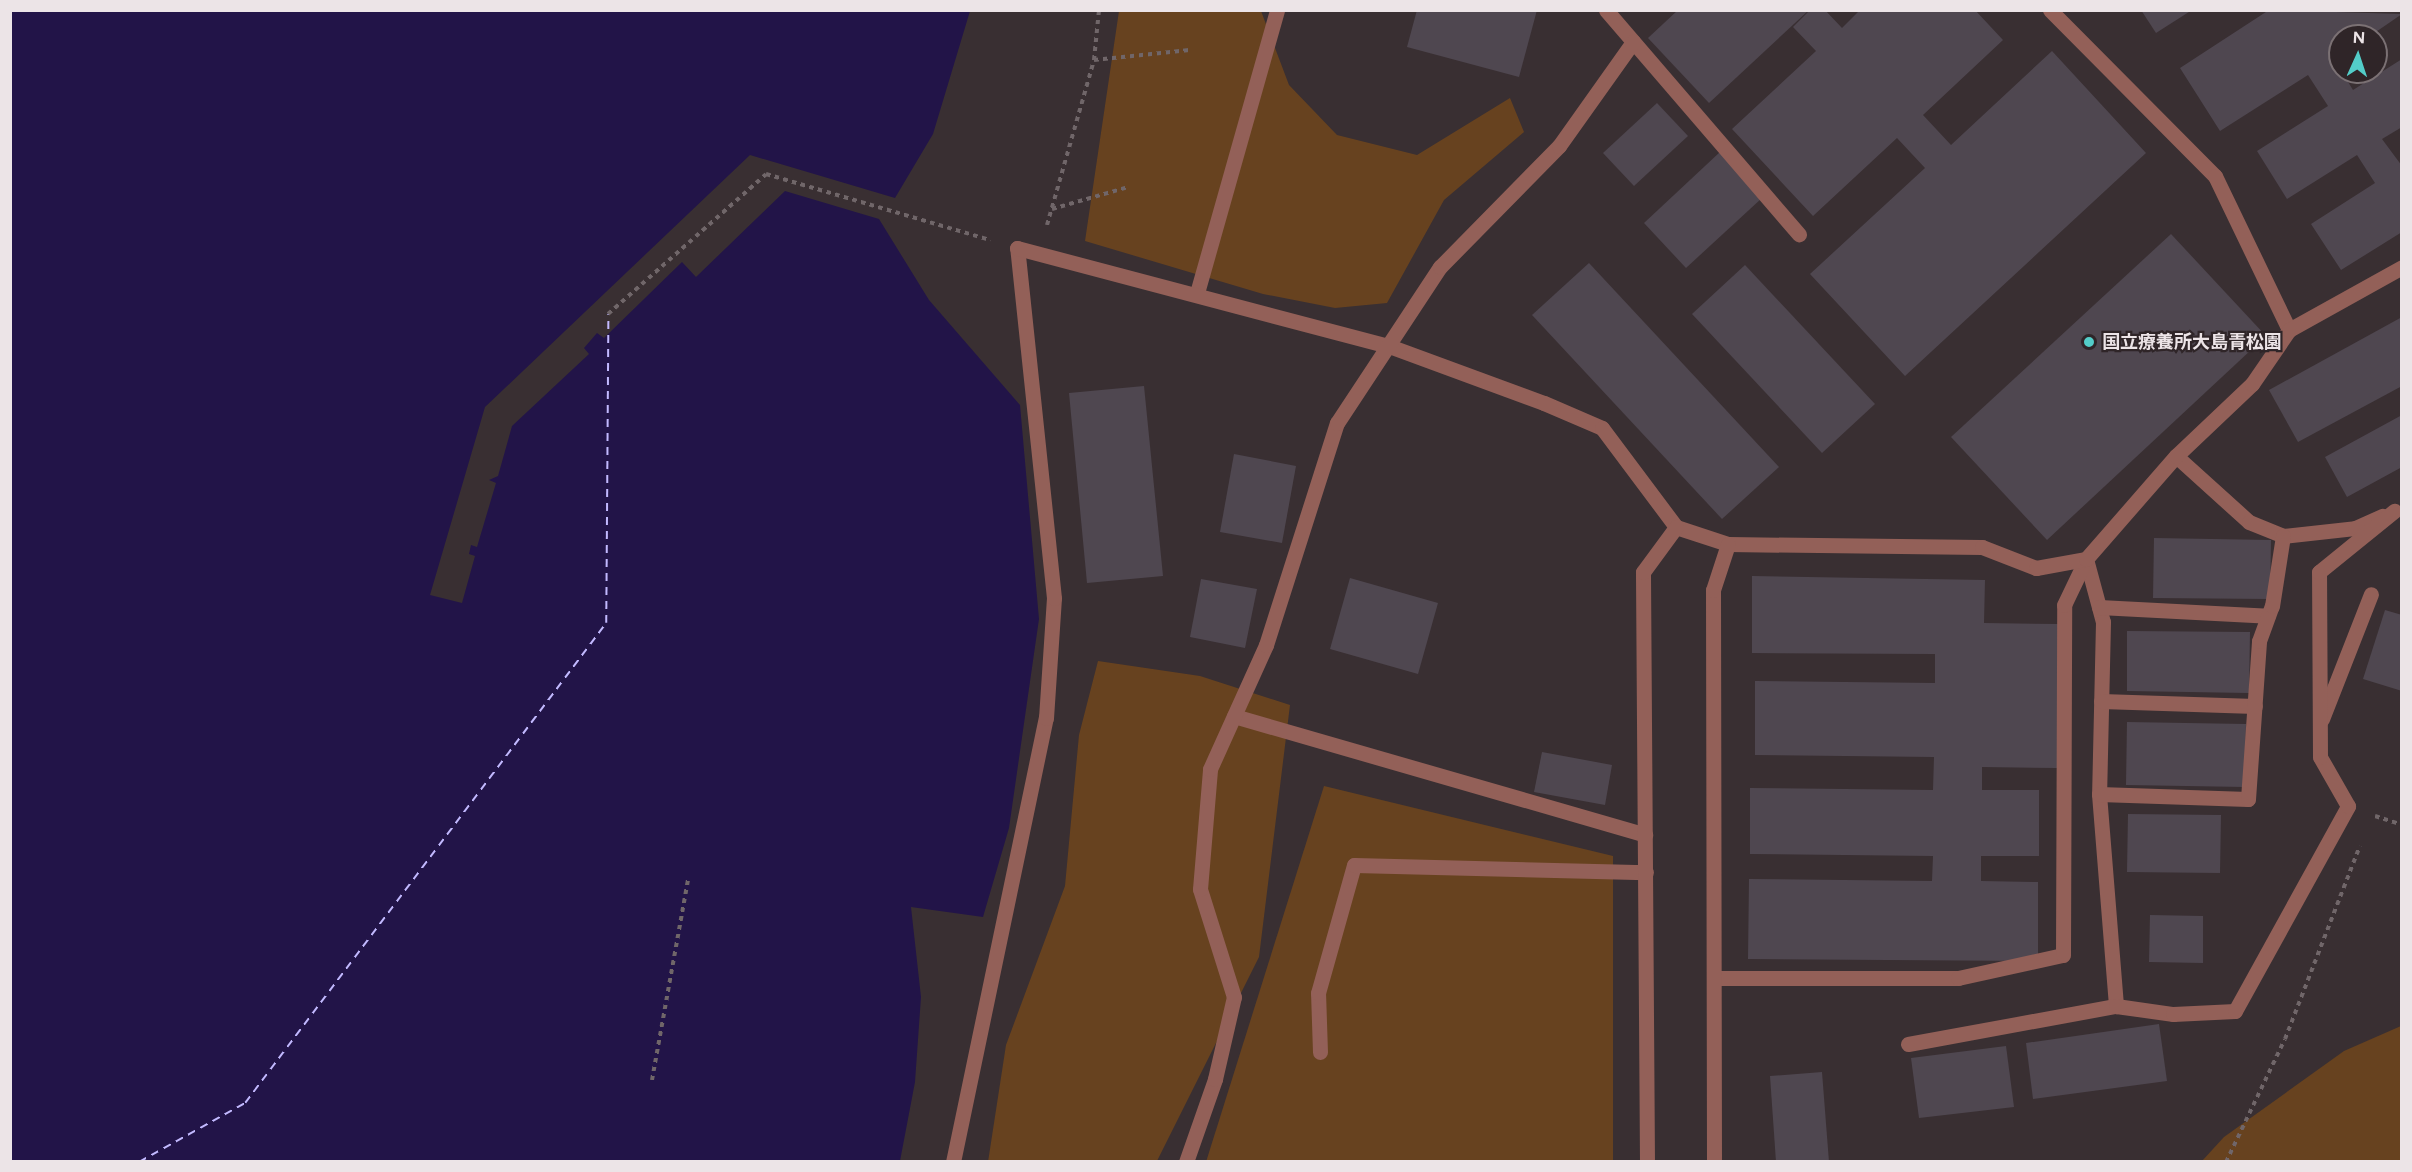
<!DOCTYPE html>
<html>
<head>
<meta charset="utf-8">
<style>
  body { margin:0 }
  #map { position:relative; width:2412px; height:1172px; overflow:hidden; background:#392f32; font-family:Figtree,"Noto Sans JP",sans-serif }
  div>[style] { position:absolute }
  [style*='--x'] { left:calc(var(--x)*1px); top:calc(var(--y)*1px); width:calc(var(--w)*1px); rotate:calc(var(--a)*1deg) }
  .green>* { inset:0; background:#67421f }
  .water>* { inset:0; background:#221448 }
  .ferry>* { height:1.5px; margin-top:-0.75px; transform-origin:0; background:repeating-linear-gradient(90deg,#c2b9ff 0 8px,transparent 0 14px) }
  .building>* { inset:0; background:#4f4750 }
  .path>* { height:4px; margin-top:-2px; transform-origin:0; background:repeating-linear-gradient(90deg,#706669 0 4.5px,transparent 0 9px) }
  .minor>* { height:15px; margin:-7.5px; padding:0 7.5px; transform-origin:7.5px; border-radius:7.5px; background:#936058 }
  .dots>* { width:16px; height:16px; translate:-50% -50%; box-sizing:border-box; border:3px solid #2f2528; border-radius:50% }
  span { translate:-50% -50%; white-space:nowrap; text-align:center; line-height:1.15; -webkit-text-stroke:4.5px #2f2528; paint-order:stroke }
  .poi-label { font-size:18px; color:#ece4e7; font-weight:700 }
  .left { translate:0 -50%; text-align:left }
  .frame { position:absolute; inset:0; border:12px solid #ece4e7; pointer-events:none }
  .north { position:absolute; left:2328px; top:24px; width:60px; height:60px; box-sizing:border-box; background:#2f2528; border:2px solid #7b7174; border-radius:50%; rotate:3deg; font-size:16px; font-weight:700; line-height:24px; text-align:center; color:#ece4e7 }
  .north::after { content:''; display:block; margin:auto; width:21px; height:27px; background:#53cdc9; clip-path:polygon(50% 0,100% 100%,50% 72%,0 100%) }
</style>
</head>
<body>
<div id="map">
  <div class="green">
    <div style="clip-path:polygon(1119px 11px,1261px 11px,1289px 85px,1337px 135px,1417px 155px,1510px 98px,1524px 132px,1444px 200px,1387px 303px,1335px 308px,1263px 294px,1085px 241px)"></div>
    <div style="clip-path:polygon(1098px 661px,1200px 676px,1290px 705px,1259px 957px,1157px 1161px,988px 1162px,1006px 1045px,1065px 886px,1079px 735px)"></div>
    <div style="clip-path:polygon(1324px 786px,1613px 856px,1613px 1161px,1206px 1162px)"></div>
    <div style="clip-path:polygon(2401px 1026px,2401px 1161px,2202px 1161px,2224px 1137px,2344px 1051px)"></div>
  </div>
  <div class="water">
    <div style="clip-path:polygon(10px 11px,970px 11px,933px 134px,895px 198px,750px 155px,485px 407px,430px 595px,462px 603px,475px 556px,469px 554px,471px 545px,477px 547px,496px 483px,489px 480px,498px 476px,512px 426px,589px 354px,584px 348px,597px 333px,604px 338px,682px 262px,696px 277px,785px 191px,879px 219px,929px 300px,1020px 405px,1039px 619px,1009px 828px,983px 917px,911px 907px,921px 997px,915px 1082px,900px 1161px,11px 1161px)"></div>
  </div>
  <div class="ferry">
    <div style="--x:139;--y:1162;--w:121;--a:-29.1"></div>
    <div style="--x:245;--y:1103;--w:601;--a:-53.05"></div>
    <div style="--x:606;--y:623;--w:309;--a:-89.6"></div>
  </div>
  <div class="building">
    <div style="clip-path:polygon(1417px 10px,1537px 10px,1519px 77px,1407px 47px)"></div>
    <div style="clip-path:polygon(1678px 10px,1809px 10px,1709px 103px,1648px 38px)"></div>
    <div style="clip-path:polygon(1810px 10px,1825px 10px,1842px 28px,1860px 10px,1975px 10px,2003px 40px,1923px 115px,1951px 145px,2052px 51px,2146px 153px,1905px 376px,1810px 274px,1925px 168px,1897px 138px,1813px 216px,1732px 129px,1816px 51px,1793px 27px)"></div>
    <div style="clip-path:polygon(2141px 10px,2192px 10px,2156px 33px)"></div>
    <div style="clip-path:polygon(2269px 10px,2402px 14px,2370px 36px,2340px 36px,2340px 55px,2334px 59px,2353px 90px,2402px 59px,2402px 127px,2382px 139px,2402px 166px,2402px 232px,2341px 270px,2311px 224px,2375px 183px,2357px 155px,2287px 199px,2257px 151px,2328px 106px,2308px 75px,2220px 131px,2180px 68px)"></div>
    <div style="clip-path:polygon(1657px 103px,1688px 136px,1634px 186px,1603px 153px)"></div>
    <div style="clip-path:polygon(1720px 152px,1762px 198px,1686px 268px,1644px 223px)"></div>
    <div style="clip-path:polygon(2171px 234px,2266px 336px,2047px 540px,1951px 437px)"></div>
    <div style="clip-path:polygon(1589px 263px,1779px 467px,1722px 519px,1532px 315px)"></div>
    <div style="clip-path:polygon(1745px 265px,1875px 404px,1822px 453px,1692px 314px)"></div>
    <div style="clip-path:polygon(2402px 317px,2402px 386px,2298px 442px,2269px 390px)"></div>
    <div style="clip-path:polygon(1144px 386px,1163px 576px,1087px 583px,1069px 393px)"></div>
    <div style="clip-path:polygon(2402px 415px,2402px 467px,2347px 497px,2325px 457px)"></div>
    <div style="clip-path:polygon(1234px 454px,1296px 466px,1282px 543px,1220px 532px)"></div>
    <div style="clip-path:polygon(2154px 538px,2271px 540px,2270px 599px,2153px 598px)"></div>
    <div style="clip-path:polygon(1752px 576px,1985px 580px,1984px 623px,2058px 624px,2057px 768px,1982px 767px,1982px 790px,2039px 790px,2039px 856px,1981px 856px,1981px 881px,2038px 882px,2038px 961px,1748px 959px,1749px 879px,1932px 881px,1933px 856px,1750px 854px,1750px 788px,1933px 790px,1934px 757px,1755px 755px,1755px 681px,1935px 683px,1935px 654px,1752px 653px)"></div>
    <div style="clip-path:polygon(1350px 578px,1438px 603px,1418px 674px,1330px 649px)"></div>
    <div style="clip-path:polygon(1201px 579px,1257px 589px,1245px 648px,1190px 637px)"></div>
    <div style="clip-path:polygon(2385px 610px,2402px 615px,2402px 691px,2363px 679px)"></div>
    <div style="clip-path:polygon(2127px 631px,2250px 632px,2249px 693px,2127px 691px)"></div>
    <div style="clip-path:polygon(2127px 722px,2246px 724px,2245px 787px,2126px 785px)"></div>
    <div style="clip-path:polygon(1542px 752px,1612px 765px,1605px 805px,1534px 792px)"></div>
    <div style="clip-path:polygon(2128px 814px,2221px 815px,2220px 873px,2127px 872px)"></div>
    <div style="clip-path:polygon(2150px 915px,2203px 916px,2203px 963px,2149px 962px)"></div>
    <div style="clip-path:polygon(2159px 1024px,2167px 1081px,2033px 1099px,2026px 1043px)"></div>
    <div style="clip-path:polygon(2006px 1046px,2014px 1107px,1919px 1118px,1911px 1058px)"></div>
    <div style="clip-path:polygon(1822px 1072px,1829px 1162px,1776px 1162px,1770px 1076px)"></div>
  </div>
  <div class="path">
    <div style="--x:1094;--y:60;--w:96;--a:-6"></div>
    <div style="--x:1052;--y:209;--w:79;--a:-16.1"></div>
    <div style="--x:1047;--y:225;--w:172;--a:-74.1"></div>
    <div style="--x:1094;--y:60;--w:50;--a:-84.3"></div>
    <div style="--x:608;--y:314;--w:211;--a:-41.5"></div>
    <div style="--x:766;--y:174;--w:234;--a:16.4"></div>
    <div style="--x:2375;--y:816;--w:28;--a:18"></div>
    <div style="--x:652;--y:1080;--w:203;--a:-79.8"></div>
    <div style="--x:2226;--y:1162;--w:136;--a:-64.4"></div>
    <div style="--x:2285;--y:1039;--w:207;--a:-68.8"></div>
  </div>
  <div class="minor">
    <div style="--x:1606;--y:10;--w:296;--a:49.3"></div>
    <div style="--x:2050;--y:10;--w:234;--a:45.2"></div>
    <div style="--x:2215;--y:176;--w:171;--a:64.3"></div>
    <div style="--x:1197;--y:293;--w:294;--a:-74.2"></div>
    <div style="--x:2176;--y:456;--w:98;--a:42.1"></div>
    <div style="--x:2249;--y:522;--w:37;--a:22"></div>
    <div style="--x:2283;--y:536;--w:72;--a:-6.3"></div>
    <div style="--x:2355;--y:528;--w:30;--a:-24"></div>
    <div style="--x:2086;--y:559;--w:65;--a:74.9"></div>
    <div style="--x:2103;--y:622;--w:172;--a:91.3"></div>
    <div style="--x:2099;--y:794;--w:213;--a:85.4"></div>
    <div style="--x:2099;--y:607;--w:169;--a:3"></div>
    <div style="--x:2101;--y:701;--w:154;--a:1.9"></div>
    <div style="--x:1234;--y:716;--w:428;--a:16.1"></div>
    <div style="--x:2322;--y:719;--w:134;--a:-68.6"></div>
    <div style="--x:2099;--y:794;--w:149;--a:1.9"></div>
    <div style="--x:2248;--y:799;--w:158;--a:-86"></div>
    <div style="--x:2259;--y:641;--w:37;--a:-70"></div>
    <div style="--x:2272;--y:606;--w:71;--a:-81.1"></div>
    <div style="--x:1714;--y:978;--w:244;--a:0"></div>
    <div style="--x:1958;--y:978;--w:107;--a:-12.4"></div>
    <div style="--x:2063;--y:955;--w:350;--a:-89.8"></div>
    <div style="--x:2064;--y:605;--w:51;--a:-64.4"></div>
    <div style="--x:1908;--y:1044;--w:211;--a:-10.4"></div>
    <div style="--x:2116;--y:1006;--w:58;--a:8"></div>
    <div style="--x:2173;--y:1014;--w:62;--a:-2.8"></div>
    <div style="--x:2235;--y:1011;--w:234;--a:-61.1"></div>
    <div style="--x:2348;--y:806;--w:56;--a:-119.7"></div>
    <div style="--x:2320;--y:757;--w:185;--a:-90.3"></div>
    <div style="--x:2319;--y:572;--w:97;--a:-39.1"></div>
    <div style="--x:1320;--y:1052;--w:59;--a:-91.9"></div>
    <div style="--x:1318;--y:993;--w:133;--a:-74.3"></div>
    <div style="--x:1354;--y:865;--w:292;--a:1.4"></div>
    <div style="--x:953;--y:1162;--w:454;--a:-78.2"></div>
    <div style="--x:1046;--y:718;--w:120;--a:-86.2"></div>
    <div style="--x:1054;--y:598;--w:352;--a:-96"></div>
    <div style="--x:1017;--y:248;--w:385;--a:14.8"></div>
    <div style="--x:1389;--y:346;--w:165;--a:20.2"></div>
    <div style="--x:1544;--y:403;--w:63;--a:23.3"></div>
    <div style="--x:1602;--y:428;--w:124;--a:53.2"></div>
    <div style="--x:1676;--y:527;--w:55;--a:18.1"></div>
    <div style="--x:1728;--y:544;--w:254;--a:0.7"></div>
    <div style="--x:1982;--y:547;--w:58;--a:21.3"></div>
    <div style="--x:2036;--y:568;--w:51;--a:-10.2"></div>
    <div style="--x:2086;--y:559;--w:137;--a:-48.9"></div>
    <div style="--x:2176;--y:456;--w:105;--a:-43.5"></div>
    <div style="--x:2252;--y:384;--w:65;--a:-55.6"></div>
    <div style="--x:2289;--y:330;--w:129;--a:-29.1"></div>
    <div style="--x:1186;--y:1162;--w:88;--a:-70.7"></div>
    <div style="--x:1215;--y:1079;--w:84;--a:-77"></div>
    <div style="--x:1234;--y:997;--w:113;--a:-107.5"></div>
    <div style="--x:1200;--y:889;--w:120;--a:-85.2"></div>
    <div style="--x:1210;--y:769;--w:136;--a:-65.7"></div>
    <div style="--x:1266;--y:645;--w:233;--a:-72.3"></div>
    <div style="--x:1337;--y:423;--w:187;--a:-56.6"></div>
    <div style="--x:1440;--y:267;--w:170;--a:-45.5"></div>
    <div style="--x:1559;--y:146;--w:128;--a:-54.6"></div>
    <div style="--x:1647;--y:1162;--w:590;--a:-90.39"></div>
    <div style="--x:1643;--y:572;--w:56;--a:-53.7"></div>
    <div style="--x:1714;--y:1162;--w:572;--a:-90.1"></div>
    <div style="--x:1713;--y:590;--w:48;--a:-71.9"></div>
  </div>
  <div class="dots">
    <div style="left:2089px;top:342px;background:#53cdc9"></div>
  </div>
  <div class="poi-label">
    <span class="left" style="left:2102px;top:342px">国立療養所大島青松園</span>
  </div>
  <div class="frame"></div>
  <div class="north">N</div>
</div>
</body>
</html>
